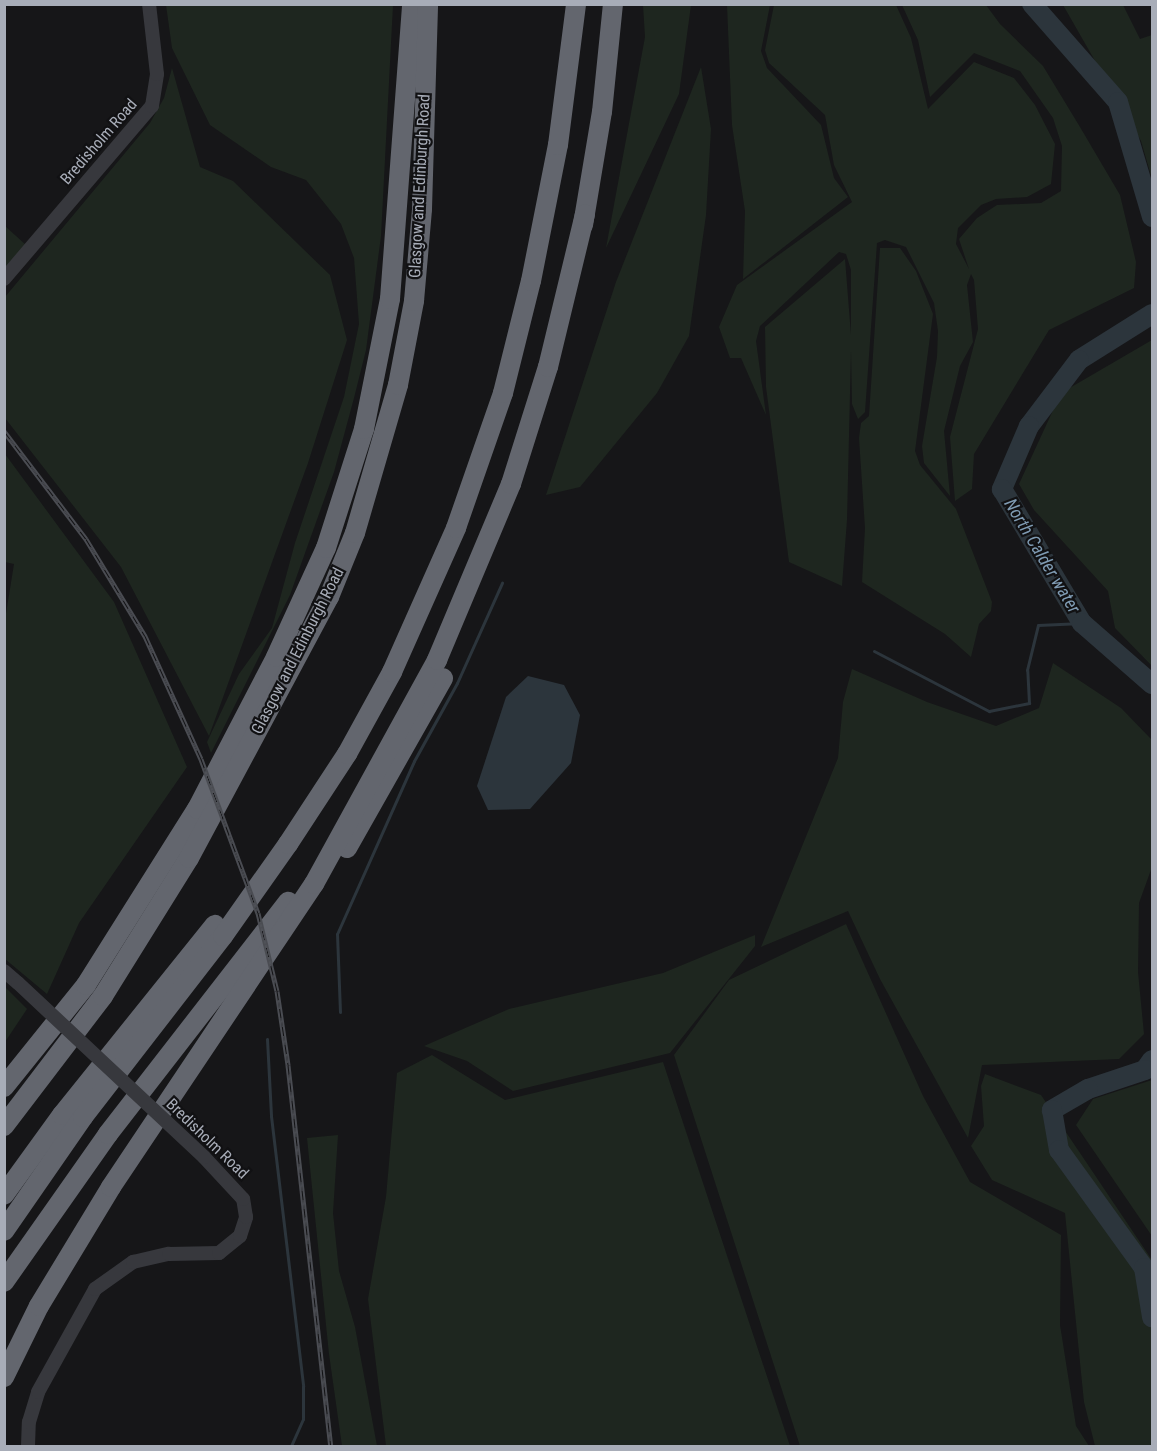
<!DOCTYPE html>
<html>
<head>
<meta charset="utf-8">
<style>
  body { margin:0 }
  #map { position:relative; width:1157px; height:1451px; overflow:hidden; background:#161618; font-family:"Roboto Condensed",sans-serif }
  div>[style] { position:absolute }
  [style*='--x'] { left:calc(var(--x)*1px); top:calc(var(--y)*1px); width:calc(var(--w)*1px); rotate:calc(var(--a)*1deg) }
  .green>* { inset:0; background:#1e261f }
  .water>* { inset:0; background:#2c353c }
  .stream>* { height:3px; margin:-1.5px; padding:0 1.5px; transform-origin:1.5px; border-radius:1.5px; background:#2c353c }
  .river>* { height:20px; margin:-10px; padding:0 10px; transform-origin:10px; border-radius:10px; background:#2c353c }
  .minor>* { height:14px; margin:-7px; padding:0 7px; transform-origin:7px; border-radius:7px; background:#37383d }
  .highway>* { height:20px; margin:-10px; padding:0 10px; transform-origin:10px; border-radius:10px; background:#63666e }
  .rail>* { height:5px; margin-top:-2.5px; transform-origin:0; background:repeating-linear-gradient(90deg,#111113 0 9px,#4a4c52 0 18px); box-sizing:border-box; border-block:2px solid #4a4c52 }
  .minor-bridge>* { height:14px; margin:-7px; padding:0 7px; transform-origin:7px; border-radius:7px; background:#37383d }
  span { translate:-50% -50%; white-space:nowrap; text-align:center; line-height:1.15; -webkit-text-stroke:4.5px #111113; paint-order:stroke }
  .street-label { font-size:16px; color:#a8adb8 }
  .water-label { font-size:18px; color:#7f9bb3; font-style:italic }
  .frame { position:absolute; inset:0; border:6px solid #a8adb8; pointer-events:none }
</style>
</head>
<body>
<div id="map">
  <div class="green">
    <div style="clip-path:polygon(166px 5px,393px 5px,381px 236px,366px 350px,354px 398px,334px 472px,290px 595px,211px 753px,207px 742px,239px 674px,272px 628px,295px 543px,344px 397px,359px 324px,354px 258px,341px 224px,306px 180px,271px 167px,210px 125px,172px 48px)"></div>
    <div style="clip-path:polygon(643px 5px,691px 5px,679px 94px,606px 248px,645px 37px)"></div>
    <div style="clip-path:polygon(727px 5px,770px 5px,761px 51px,767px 68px,821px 125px,834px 178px,848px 197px,743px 279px,745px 211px,732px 125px)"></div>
    <div style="clip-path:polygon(774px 5px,896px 5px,911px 38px,928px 109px,974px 62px,1014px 78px,1035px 105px,1055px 144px,1051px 184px,1027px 197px,996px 199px,981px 205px,958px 228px,956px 244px,969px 269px,959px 239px,977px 218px,997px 205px,1041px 203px,1061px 191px,1062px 146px,1053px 118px,1020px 71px,974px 53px,930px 97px,918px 40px,902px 5px,986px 5px,1000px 24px,1043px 66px,1080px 127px,1120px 195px,1136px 262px,1134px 288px,1049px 330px,974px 454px,972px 489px,955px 501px,950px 437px,978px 329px,974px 280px,971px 274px,967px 285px,973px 342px,960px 366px,944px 431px,950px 496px,924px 463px,922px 446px,937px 357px,938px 331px,934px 303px,906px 247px,885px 240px,877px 243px,865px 412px,858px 419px,852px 404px,851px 351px,847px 520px,842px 586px,789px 562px,766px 387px,765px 327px,845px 259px,851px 335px,851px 270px,846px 254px,839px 252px,760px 326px,756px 341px,766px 415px,741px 358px,730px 358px,719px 327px,737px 285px,852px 202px,834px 165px,825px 115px,769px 63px,765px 50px)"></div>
    <div style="clip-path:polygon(1063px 5px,1123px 5px,1140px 39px,1152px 35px,1152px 179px,1141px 141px)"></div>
    <div style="clip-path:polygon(701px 67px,711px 129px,706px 215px,689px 336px,657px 393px,580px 487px,546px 495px,616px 282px)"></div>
    <div style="clip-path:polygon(172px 68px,200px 167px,233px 181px,330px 275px,347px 340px,308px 463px,209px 736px,121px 567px,5px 418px,5px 297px,150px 123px,164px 98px)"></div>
    <div style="clip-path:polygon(5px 226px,26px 245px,5px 270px)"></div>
    <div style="clip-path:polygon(880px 248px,900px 248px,916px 271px,933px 314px,915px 451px,920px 465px,956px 509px,992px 602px,991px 611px,979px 624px,971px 657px,945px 634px,862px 582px,865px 528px,859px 438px,861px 423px,869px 416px)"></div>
    <div style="clip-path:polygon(1152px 340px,1152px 666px,1115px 628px,1108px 591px,1034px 510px,1019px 484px,1061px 393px)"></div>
    <div style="clip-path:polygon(5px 454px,114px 602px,187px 767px,79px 923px,47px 994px,5px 959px,4px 626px,14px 564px,5px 562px)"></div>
    <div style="clip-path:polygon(1053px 663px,1121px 708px,1152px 740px,1152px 867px,1139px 903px,1138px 972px,1144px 1034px,1119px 1059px,982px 1065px,968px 1138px,880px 979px,848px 911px,761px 947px,838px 758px,843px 702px,852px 669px,927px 702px,996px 726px,1039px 708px)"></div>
    <div style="clip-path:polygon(846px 924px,923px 1096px,970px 1182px,1061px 1235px,1060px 1325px,1076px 1426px,1089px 1446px,800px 1446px,674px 1055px,729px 980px)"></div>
    <div style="clip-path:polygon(755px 935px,755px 946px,670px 1053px,513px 1091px,467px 1061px,424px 1046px,509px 1009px,663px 973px)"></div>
    <div style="clip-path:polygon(5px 987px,27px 1009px,5px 1042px)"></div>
    <div style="clip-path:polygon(432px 1055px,505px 1100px,663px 1062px,790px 1446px,386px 1446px,368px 1299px,386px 1197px,397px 1073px)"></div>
    <div style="clip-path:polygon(985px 1074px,1041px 1095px,1152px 1260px,1152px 1446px,1095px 1446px,1084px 1402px,1065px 1213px,992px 1180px,971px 1146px,984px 1126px,981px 1086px)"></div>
    <div style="clip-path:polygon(1152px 1080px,1152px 1236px,1076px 1125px,1093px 1099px)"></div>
    <div style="clip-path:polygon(338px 1135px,333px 1213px,339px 1271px,355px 1327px,377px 1446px,342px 1446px,329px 1354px,307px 1138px)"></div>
  </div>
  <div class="water">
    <div style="clip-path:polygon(528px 676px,564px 685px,580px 715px,571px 763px,530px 809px,488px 810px,477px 786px,506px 697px)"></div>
  </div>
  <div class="stream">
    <div style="--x:1147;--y:209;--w:5;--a:-22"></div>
    <div style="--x:874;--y:651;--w:130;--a:27.6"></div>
    <div style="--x:989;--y:711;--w:41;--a:-11.3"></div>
    <div style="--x:1029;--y:703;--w:33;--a:-93"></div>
    <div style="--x:1027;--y:670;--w:46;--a:-76.3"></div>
    <div style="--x:1038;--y:625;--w:44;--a:-2.6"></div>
    <div style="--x:340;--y:1012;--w:78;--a:-92.2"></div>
    <div style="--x:337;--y:934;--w:189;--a:-66"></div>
    <div style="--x:414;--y:761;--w:89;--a:-61.1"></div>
    <div style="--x:457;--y:683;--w:110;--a:-65.8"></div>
    <div style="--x:267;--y:1039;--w:77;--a:87"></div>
    <div style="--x:271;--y:1116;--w:272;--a:83.2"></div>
    <div style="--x:303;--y:1386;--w:33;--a:90"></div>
    <div style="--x:303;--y:1419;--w:30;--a:114"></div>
  </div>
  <div class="river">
    <div style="--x:1032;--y:4;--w:130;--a:48.7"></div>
    <div style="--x:1118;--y:102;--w:120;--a:73.5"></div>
    <div style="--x:1152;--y:314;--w:86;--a:147.8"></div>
    <div style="--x:1079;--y:360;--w:83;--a:127.1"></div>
    <div style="--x:1029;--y:426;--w:69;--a:113.2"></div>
    <div style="--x:1002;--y:489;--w:156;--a:59.2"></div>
    <div style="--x:1082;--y:623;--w:93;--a:41.1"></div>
    <div style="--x:1152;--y:1060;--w:12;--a:125"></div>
    <div style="--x:1145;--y:1070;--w:60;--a:161.6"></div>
    <div style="--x:1088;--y:1089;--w:42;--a:149.7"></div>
    <div style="--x:1052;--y:1110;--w:41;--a:80.1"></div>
    <div style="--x:1059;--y:1150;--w:145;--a:54.2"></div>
    <div style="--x:1144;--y:1268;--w:50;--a:80.7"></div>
  </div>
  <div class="minor">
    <div style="--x:4;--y:279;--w:228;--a:-49.5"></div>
    <div style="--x:152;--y:106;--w:32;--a:-81"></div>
    <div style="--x:157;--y:74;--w:70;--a:-96.5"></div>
    <div style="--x:4;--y:971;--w:18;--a:41"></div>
    <div style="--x:28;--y:1446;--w:24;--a:-88"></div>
    <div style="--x:29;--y:1422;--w:31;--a:-73"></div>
    <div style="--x:38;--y:1392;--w:118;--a:-61"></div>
    <div style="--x:95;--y:1289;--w:47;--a:-35.4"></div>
    <div style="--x:133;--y:1262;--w:37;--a:-13"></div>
    <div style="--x:169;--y:1254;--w:50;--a:-1.1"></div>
    <div style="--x:219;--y:1253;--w:27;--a:-39"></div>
    <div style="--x:240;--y:1236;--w:20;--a:-72"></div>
    <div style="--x:246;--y:1217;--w:18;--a:-99"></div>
    <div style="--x:243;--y:1199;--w:57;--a:-132.9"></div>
  </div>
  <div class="highway">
    <div style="--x:583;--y:225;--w:115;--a:-80.5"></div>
    <div style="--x:602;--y:112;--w:109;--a:-84.2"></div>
    <div style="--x:347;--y:848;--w:195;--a:-60.5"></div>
    <div style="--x:4;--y:1087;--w:131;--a:-51.2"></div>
    <div style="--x:86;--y:985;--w:208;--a:-57.8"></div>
    <div style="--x:197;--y:809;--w:171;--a:-62.5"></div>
    <div style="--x:276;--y:657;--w:120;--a:-65.4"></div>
    <div style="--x:326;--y:548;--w:125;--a:-72.3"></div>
    <div style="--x:364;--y:429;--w:133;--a:-78.7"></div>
    <div style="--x:390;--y:299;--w:296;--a:-85.7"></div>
    <div style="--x:4;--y:1126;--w:163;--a:-52.7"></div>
    <div style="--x:103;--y:996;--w:163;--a:-58.1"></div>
    <div style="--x:189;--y:858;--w:296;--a:-61.8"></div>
    <div style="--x:329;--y:597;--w:69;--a:-67.9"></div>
    <div style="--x:355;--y:533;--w:154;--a:-73.8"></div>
    <div style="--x:398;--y:385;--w:86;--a:-79.2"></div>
    <div style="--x:414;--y:301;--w:92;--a:-85"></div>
    <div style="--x:422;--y:209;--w:205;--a:-88.3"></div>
    <div style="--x:4;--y:1195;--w:99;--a:-54.1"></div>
    <div style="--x:62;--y:1115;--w:244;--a:-51.2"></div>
    <div style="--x:4;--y:1231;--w:139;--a:-55.3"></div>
    <div style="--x:83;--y:1117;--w:229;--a:-52.3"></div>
    <div style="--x:223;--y:936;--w:113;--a:-54.8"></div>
    <div style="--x:288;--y:844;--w:108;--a:-56.8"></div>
    <div style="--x:347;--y:754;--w:94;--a:-61.2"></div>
    <div style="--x:392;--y:672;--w:158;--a:-66"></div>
    <div style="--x:456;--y:528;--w:143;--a:-70.8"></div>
    <div style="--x:503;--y:393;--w:115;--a:-76"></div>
    <div style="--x:531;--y:281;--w:139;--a:-78.8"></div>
    <div style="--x:558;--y:145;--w:142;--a:-82.7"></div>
    <div style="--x:4;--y:1282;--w:181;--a:-54.9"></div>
    <div style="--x:108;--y:1134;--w:294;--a:-52.2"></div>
    <div style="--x:4;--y:1377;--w:79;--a:-63.8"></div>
    <div style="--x:39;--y:1306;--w:139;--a:-58.8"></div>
    <div style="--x:111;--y:1187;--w:365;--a:-56.2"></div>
    <div style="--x:314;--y:884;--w:256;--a:-61.2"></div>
    <div style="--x:437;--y:660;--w:191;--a:-67.2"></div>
    <div style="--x:511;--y:484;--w:123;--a:-72.5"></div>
    <div style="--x:548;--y:367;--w:157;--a:-76.4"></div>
  </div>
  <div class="rail">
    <div style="--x:4;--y:431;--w:136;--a:52.8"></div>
    <div style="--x:86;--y:539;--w:114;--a:58.7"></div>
    <div style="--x:145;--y:636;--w:135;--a:65.5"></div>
    <div style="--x:201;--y:759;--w:164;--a:69.7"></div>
    <div style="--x:258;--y:913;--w:80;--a:76.3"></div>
    <div style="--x:277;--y:991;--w:75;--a:81.5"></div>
    <div style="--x:288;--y:1065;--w:383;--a:83.6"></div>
  </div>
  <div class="minor-bridge">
    <div style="--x:18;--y:983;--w:255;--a:43.1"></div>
  </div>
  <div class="street-label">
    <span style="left:99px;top:142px;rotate:-49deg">Bredisholm Road</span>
    <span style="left:420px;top:186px;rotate:-87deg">Glasgow and Edinburgh Road</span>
    <span style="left:298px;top:651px;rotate:-63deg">Glasgow and Edinburgh Road</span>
    <span style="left:207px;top:1139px;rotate:44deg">Bredisholm Road</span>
  </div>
  <div class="water-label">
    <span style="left:1042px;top:556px;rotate:59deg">North Calder water</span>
  </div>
  <div class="frame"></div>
</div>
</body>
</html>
